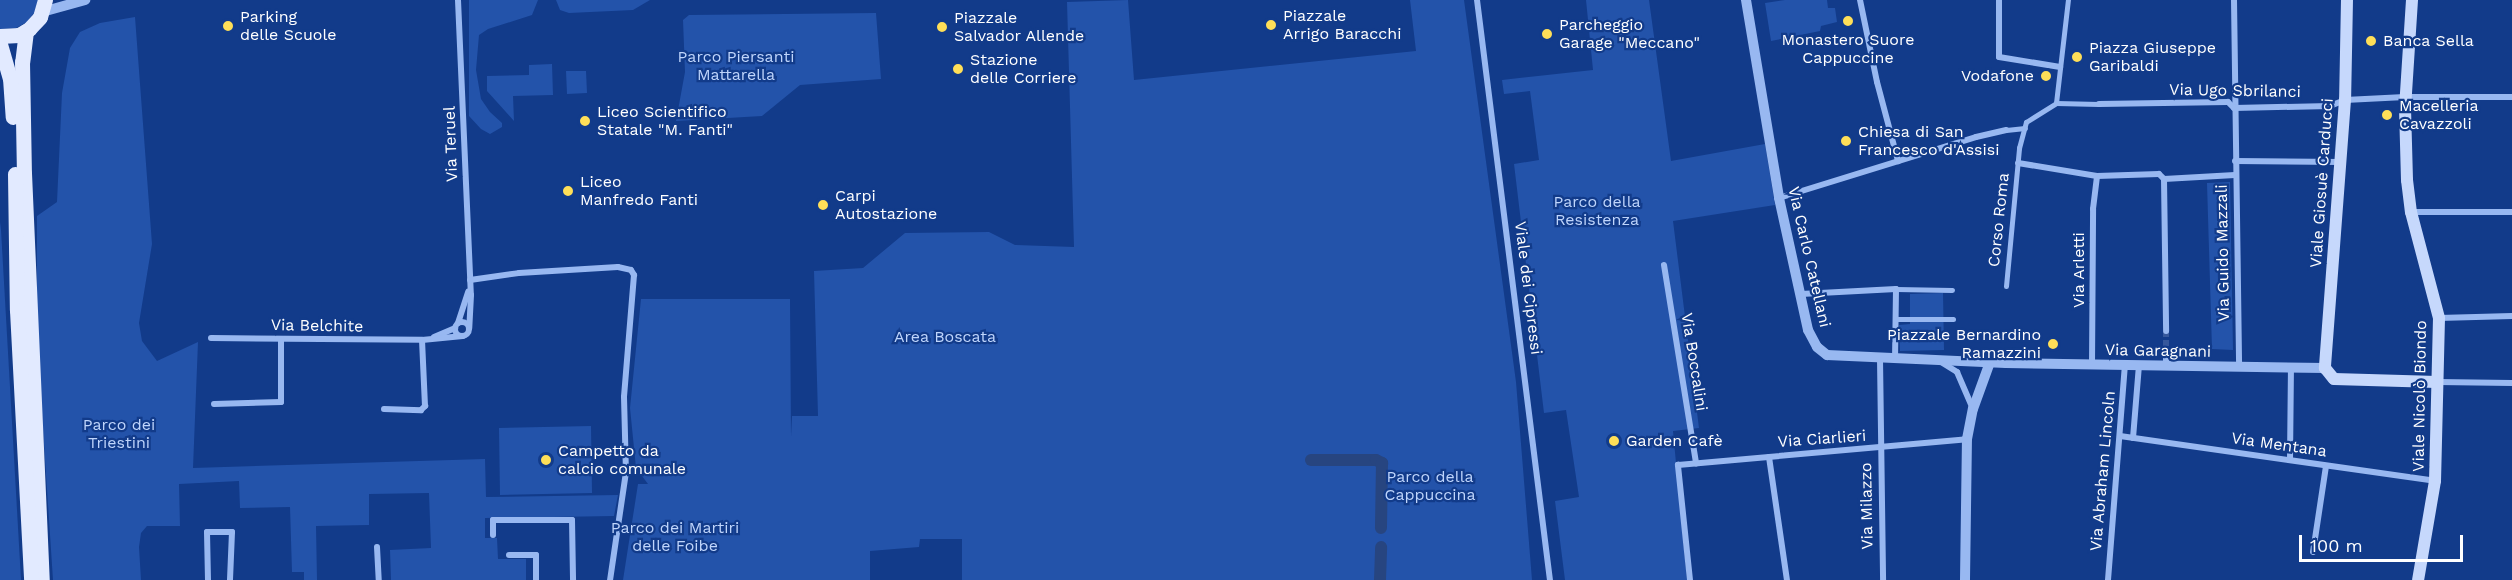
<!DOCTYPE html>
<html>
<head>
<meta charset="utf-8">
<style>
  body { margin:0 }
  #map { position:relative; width:2512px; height:580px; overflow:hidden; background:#123b8a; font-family:"Work Sans",sans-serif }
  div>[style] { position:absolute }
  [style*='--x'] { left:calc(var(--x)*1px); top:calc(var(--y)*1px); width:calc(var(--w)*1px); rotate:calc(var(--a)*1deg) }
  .green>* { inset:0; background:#2353aa }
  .canal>* { height:12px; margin:-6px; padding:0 6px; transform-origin:6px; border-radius:6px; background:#274580 }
  .minor-tunnel>* { height:6px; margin-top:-3px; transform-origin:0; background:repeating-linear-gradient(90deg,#36589c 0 6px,transparent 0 9px) }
  .pedestrian>* { height:5px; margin:-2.5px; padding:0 2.5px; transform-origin:2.5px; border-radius:2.5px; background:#98b8f1 }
  .minor>* { height:6px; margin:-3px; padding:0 3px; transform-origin:3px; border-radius:3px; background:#98b8f1 }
  .minor>.ring { margin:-3px; padding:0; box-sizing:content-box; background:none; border:6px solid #98b8f1; border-radius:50% }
  .tertiary>* { height:10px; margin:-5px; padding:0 5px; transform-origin:5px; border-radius:5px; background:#98b8f1 }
  .secondary>* { height:12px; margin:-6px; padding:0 6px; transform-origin:6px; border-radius:6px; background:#c6d8fc }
  .primary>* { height:15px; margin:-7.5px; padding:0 7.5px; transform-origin:7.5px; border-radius:7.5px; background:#e2eaff }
  .dots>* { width:16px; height:16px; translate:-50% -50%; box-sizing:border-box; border:3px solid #123b8a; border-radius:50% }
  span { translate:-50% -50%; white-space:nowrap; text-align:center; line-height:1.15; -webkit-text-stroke:4.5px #123b8a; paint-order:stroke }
  .poi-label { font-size:16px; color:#fff }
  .left { translate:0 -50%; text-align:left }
  .right { translate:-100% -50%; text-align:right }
  .park-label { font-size:16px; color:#bfd5fc }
  .street-label { font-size:16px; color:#fff }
  .scale { position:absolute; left:2299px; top:535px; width:164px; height:27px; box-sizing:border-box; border:3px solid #fff; border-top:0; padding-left:8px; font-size:18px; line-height:21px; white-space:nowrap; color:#fff; -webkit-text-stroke:4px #123b8a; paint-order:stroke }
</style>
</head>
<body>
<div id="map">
  <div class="green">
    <div style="clip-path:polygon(0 0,38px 0,34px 13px,27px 22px,16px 28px,0 29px)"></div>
    <div style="clip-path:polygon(469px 0,538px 0,532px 15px,488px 29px,479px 35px,476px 70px,481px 99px,490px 112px,502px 123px,502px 127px,490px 134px,481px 129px,469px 116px)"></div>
    <div style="clip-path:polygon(556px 0,650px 0,633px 10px,569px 13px,560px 10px)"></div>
    <div style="clip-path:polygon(1128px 0,1134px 80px,1416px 51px,1410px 0,1464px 0,1516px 382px,1532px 580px,962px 580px,962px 539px,920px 539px,919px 547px,870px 551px,870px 580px,623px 580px,638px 484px,648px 484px,636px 468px,630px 408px,641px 299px,790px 299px,791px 437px,792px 416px,818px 416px,814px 271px,863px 268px,905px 233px,989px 232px,1015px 245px,1074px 247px,1067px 2px)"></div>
    <div style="clip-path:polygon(1586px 0,1649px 0,1671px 161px,1765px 144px,1775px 205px,1673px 221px,1699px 428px,1673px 431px,1687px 580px,1565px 580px,1555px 501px,1579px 497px,1566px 410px,1544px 413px,1514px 164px,1539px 160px,1530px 91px,1504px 94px,1502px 80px,1593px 70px)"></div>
    <div style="clip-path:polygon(1785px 0,1827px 0,1828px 8px,1835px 8px,1837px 22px,1821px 26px,1820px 31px,1771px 41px,1765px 3px)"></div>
    <div style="clip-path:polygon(876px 13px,881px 79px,800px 85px,762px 116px,676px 121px,685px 72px,683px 20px,689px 15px)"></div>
    <div style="clip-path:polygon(135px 17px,152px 244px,139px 323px,142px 341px,157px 361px,198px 342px,193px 468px,485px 459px,486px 497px,618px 495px,614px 516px,485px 518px,485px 538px,497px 538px,498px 559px,526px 559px,526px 580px,391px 580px,390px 550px,431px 548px,429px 493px,369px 494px,369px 525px,316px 526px,317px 580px,304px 580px,304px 572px,292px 572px,290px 507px,240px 508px,239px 481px,179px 484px,180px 526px,147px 526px,141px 533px,139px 547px,141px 580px,53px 580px,37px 338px,37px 216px,57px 202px,62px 93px,70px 48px,80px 32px,100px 23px)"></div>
    <div style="clip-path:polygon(552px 64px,553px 95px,513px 96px,514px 121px,487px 91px,487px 76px,529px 75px,529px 65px)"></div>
    <div style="clip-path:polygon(566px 71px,586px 71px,587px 93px,567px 94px)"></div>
    <div style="clip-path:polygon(2230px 182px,2233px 350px,2212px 349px,2207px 183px)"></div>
    <div style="clip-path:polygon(0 222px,1px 230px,21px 580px,0 580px)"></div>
    <div style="clip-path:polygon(1943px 293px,1944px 350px,1900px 351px,1899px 325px,1910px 324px,1910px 294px)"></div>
    <div style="clip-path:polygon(591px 426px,592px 493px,500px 495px,499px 428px)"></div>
  </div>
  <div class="canal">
    <div style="--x:1311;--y:460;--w:65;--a:0"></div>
    <div style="--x:1376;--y:460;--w:7;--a:27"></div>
    <div style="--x:1382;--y:463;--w:65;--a:90.9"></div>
    <div style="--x:1380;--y:580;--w:33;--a:-88"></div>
  </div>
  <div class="minor-tunnel">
    <div style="--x:2166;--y:331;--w:20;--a:90"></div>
  </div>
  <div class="pedestrian">
    <div style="--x:2056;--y:103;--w:43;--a:1.3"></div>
    <div style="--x:2006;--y:130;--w:19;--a:-6"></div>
    <div style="--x:2006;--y:286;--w:139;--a:-84.6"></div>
    <div style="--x:2019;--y:148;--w:27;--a:-75"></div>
    <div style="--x:2026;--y:122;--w:36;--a:-32"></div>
    <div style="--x:2056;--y:103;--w:104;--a:-83.4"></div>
    <div style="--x:1896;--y:289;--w:56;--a:1"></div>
    <div style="--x:1895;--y:319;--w:58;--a:0"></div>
  </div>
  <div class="minor">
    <div style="--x:458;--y:0;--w:295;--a:87.5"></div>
    <div style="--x:471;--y:295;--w:33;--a:93"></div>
    <div style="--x:1477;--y:0;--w:585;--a:82.83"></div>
    <div style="--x:1860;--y:0;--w:84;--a:78.3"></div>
    <div style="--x:1877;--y:82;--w:82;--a:75.1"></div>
    <div style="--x:1999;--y:0;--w:57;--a:90"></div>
    <div style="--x:1999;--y:57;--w:62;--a:9.3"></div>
    <div style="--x:2234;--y:0;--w:367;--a:89.2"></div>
    <div style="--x:2099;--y:104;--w:129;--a:-0.9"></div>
    <div style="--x:2228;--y:102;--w:8;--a:45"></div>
    <div style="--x:2234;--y:108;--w:96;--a:-1.2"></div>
    <div style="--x:2330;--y:106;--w:16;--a:-22"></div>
    <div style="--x:2345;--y:100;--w:60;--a:-2.9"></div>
    <div style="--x:2405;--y:97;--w:107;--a:0"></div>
    <div style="--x:2235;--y:161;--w:105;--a:0.5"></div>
    <div style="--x:2018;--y:163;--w:80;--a:9.3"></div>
    <div style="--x:2097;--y:176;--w:62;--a:-1.8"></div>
    <div style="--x:2159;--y:174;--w:7;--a:45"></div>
    <div style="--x:2164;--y:179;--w:71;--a:-3.2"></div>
    <div style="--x:2164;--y:179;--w:152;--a:89.2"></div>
    <div style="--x:1779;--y:198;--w:206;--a:-17.2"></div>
    <div style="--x:1976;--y:137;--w:31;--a:-13"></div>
    <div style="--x:2411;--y:212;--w:101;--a:0"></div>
    <div style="--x:1664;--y:265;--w:201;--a:80.8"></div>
    <div style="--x:470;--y:280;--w:49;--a:-8.1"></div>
    <div style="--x:519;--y:273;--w:99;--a:-3.5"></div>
    <div style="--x:618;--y:267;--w:13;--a:13"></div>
    <div style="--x:631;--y:270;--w:6;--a:59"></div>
    <div style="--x:634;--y:275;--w:122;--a:94.7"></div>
    <div style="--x:624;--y:397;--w:75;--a:88.5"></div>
    <div style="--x:626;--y:472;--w:109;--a:98.4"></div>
    <div style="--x:1801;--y:294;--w:95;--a:-3"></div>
    <div style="--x:1896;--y:289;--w:70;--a:90.8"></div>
    <div style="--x:2439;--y:318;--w:73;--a:-1.6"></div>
    <div class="ring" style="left:455px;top:322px;width:8px;height:8px"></div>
    <div style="--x:458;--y:323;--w:33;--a:-72"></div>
    <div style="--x:434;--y:337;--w:23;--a:-23"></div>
    <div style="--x:211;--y:338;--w:211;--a:0.5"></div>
    <div style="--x:422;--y:340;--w:41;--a:-5.6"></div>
    <div style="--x:1880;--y:359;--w:221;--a:89.2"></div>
    <div style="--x:1941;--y:362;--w:19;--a:32"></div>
    <div style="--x:1957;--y:372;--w:40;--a:66.6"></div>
    <div style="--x:2092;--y:365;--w:156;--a:-89.6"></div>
    <div style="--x:2093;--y:209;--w:33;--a:-83"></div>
    <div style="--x:2166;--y:365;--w:14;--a:-90"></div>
    <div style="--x:2438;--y:382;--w:74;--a:0.8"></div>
    <div style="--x:214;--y:404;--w:67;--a:-1.7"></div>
    <div style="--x:281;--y:402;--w:63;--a:-90"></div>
    <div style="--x:384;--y:409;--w:37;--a:2"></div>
    <div style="--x:421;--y:410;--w:6;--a:-45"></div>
    <div style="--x:425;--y:406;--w:66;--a:-92.6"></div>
    <div style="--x:2120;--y:436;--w:318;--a:8.1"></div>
    <div style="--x:2133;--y:438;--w:73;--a:-85.3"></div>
    <div style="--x:1769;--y:457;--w:124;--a:81.7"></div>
    <div style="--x:2290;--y:460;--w:92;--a:-89.4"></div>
    <div style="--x:493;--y:535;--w:15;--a:-90"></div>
    <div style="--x:493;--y:520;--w:79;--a:0"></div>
    <div style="--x:572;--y:520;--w:60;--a:89"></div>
    <div style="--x:377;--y:547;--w:33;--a:87"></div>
    <div style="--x:2313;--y:552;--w:87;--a:-81.4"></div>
    <div style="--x:509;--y:555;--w:27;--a:0"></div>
    <div style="--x:536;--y:555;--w:25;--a:90"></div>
    <div style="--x:208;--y:580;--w:48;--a:-91.2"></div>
    <div style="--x:207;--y:532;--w:25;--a:0"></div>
    <div style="--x:232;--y:532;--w:48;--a:92.4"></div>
    <div style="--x:1690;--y:580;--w:116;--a:-96"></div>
    <div style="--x:1678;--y:465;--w:290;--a:-5.1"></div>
    <div style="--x:2108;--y:580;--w:216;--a:-85.5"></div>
  </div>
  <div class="tertiary">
    <div style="--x:1746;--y:0;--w:201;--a:80.5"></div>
    <div style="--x:1779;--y:198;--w:135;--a:77.6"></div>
    <div style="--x:1808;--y:330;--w:19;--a:62"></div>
    <div style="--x:1817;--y:347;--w:13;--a:39"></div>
    <div style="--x:1827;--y:355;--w:179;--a:2.6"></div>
    <div style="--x:2006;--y:363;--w:319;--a:0.9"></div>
    <div style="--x:42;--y:12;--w:45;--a:-15.6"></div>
    <div style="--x:1965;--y:580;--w:141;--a:-89.2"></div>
    <div style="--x:1967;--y:439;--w:31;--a:-79"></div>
    <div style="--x:1973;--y:409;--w:50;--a:-70.1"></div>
  </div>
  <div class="secondary">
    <div style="--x:2347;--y:0;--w:100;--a:91.1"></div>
    <div style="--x:2345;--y:100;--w:269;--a:94.3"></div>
    <div style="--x:2325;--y:368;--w:14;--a:51"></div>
    <div style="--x:2334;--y:379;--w:103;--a:1.7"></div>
    <div style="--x:2412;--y:0;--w:108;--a:93.7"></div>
    <div style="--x:2405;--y:108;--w:72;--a:88.4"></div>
    <div style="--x:2407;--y:180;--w:32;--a:83"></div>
    <div style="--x:2411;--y:212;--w:110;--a:75.2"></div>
    <div style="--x:2439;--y:318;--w:163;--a:91.4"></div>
    <div style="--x:2435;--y:481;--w:100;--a:99.7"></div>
  </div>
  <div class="primary">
    <div style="--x:26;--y:31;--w:31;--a:97"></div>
    <div style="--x:22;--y:62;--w:111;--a:89"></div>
    <div style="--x:24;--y:173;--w:407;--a:87.5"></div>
    <div style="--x:0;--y:36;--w:19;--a:-3"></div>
    <div style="--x:19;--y:35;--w:12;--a:-31"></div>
    <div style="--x:29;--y:29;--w:16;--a:-47"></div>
    <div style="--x:40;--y:17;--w:18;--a:-74"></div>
    <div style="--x:0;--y:44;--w:35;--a:74"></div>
    <div style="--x:10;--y:78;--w:39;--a:86"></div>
    <div style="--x:15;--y:174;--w:136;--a:89.2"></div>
    <div style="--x:17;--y:310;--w:270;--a:87"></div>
  </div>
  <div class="dots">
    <div style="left:1848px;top:21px;background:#ffdf58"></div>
    <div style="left:1271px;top:25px;background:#ffdf58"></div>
    <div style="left:228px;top:26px;background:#ffdf58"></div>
    <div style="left:942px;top:27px;background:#ffdf58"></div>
    <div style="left:1547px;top:34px;background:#ffdf58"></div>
    <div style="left:2371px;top:41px;background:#ffdf58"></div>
    <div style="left:2077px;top:57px;background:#ffdf58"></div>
    <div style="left:958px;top:69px;background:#ffdf58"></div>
    <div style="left:2046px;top:76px;background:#ffdf58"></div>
    <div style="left:2387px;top:115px;background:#ffdf58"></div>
    <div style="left:585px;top:121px;background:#ffdf58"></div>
    <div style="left:1846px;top:141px;background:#ffdf58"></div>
    <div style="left:568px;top:191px;background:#ffdf58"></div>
    <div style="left:823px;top:205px;background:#ffdf58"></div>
    <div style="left:2053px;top:344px;background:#ffdf58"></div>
    <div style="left:1614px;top:441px;background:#ffdf58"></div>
    <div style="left:546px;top:460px;background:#ffdf58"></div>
  </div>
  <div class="poi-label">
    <span class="left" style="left:1283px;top:25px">Piazzale<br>Arrigo Baracchi</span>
    <span class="left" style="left:240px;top:26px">Parking<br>delle Scuole</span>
    <span class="left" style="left:954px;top:27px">Piazzale<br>Salvador Allende</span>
    <span class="left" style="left:1559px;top:34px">Parcheggio<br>Garage "Meccano"</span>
    <span style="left:1848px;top:49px">Monastero Suore<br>Cappuccine</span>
    <span class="left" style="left:2383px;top:41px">Banca Sella</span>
    <span class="left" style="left:2089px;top:57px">Piazza Giuseppe<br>Garibaldi</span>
    <span class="left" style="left:970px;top:69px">Stazione<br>delle Corriere</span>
    <span class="right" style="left:2034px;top:76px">Vodafone</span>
    <span class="left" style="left:2399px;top:115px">Macelleria<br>Cavazzoli</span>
    <span class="left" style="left:597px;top:121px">Liceo Scientifico<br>Statale "M. Fanti"</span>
    <span class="left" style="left:1858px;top:141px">Chiesa di San<br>Francesco d'Assisi</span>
    <span class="left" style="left:580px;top:191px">Liceo<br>Manfredo Fanti</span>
    <span class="left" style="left:835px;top:205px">Carpi<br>Autostazione</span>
    <span class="right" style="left:2041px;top:344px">Piazzale Bernardino<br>Ramazzini</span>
    <span class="left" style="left:1626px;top:441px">Garden Cafè</span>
    <span class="left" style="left:558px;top:460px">Campetto da<br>calcio comunale</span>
  </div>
  <div class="park-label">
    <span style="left:736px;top:66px">Parco Piersanti<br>Mattarella</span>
    <span style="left:1597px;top:211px">Parco della<br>Resistenza</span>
    <span style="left:945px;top:337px">Area Boscata</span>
    <span style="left:119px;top:434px">Parco dei<br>Triestini</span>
    <span style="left:1430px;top:486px">Parco della<br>Cappuccina</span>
    <span style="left:675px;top:537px">Parco dei Martiri<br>delle Foibe</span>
  </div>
  <div class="street-label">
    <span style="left:2235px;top:91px;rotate:1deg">Via Ugo Sbrilanci</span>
    <span style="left:451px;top:144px;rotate:-92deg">Via Teruel</span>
    <span style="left:2322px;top:183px;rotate:-86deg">Viale Giosuè Carducci</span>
    <span style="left:1999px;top:220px;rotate:-84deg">Corso Roma</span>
    <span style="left:2223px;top:253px;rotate:-91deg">Via Guido Mazzali</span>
    <span style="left:1809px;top:257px;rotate:77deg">Via Carlo Catellani</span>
    <span style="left:2079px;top:270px;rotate:-90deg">Via Arletti</span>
    <span style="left:1528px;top:288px;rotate:83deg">Viale dei Cipressi</span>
    <span style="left:317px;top:326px;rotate:1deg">Via Belchite</span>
    <span style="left:2158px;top:351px;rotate:1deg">Via Garagnani</span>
    <span style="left:1694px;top:362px;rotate:81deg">Via Boccalini</span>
    <span style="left:2420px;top:396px;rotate:-89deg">Viale Nicolò Biondo</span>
    <span style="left:1822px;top:439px;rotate:-4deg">Via Ciarlieri</span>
    <span style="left:2279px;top:445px;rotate:8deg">Via Mentana</span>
    <span style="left:2103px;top:471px;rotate:-85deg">Via Abraham Lincoln</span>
    <span style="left:1867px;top:506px;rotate:-91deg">Via Milazzo</span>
  </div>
  <div class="scale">100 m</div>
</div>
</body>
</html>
